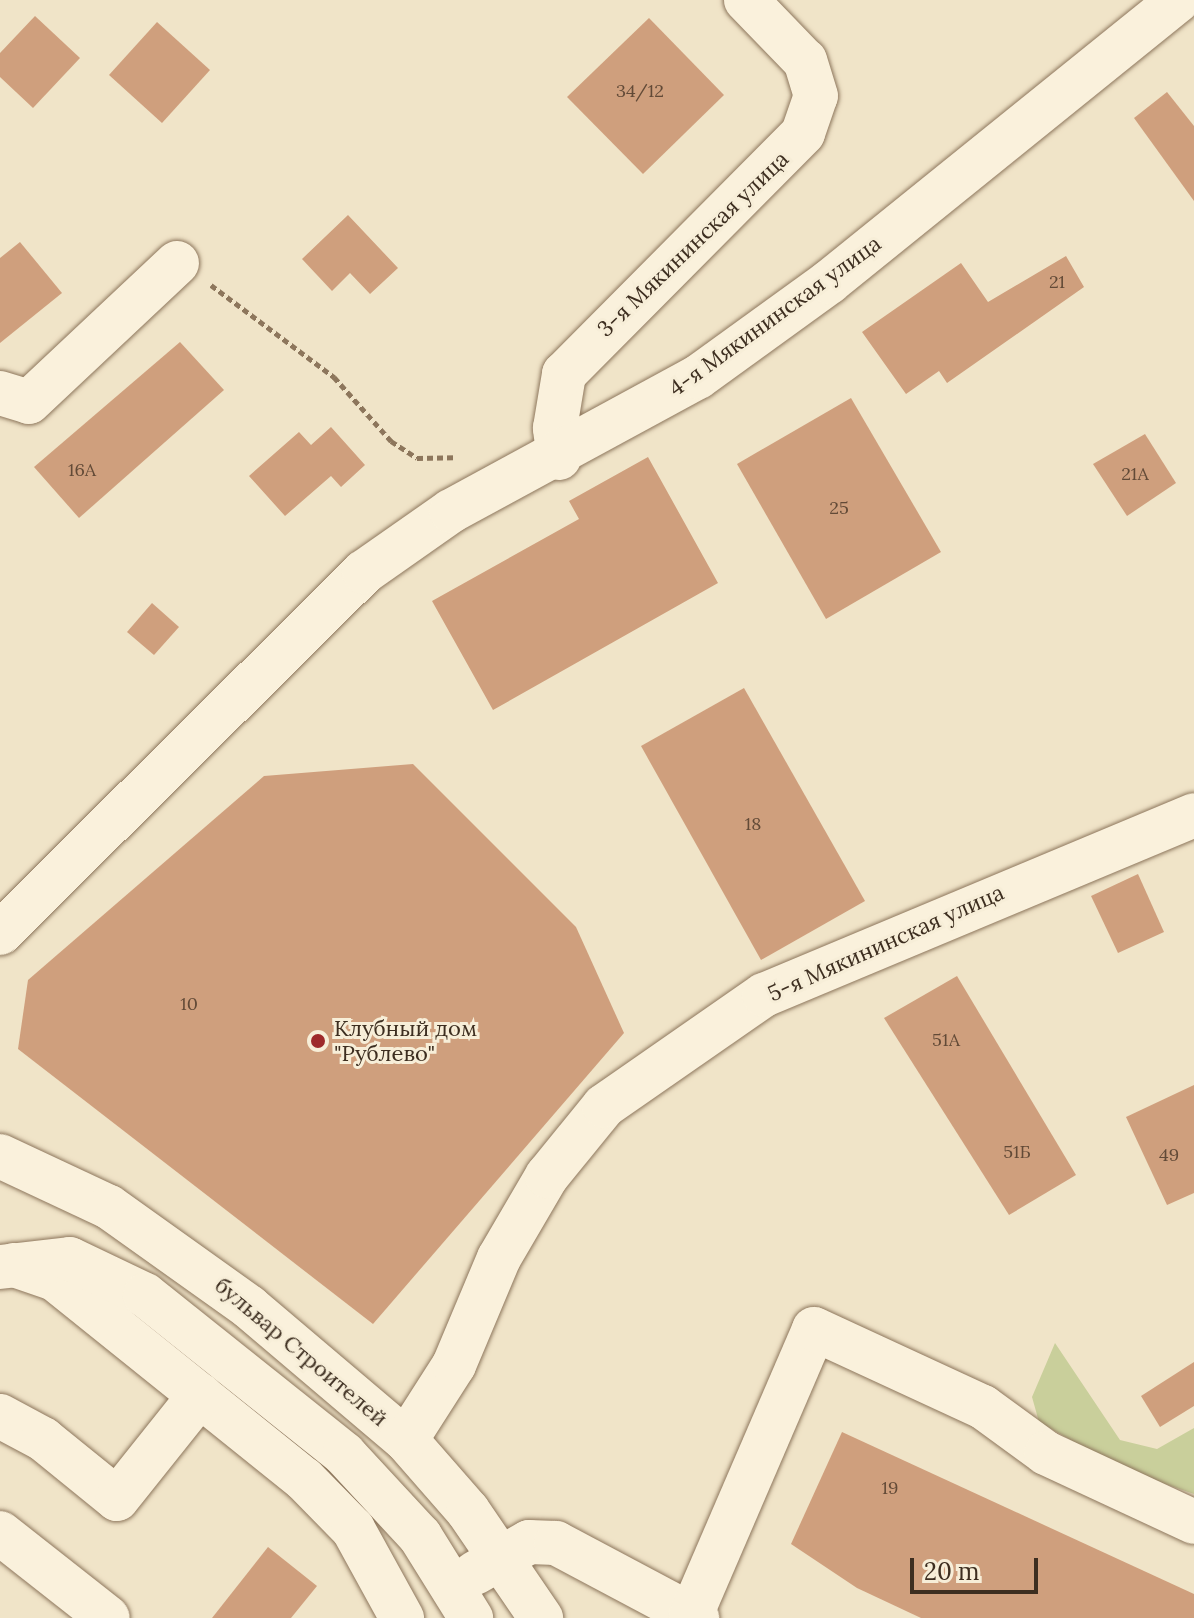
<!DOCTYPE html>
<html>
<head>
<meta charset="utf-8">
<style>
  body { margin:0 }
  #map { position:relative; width:1194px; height:1618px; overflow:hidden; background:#f0e4c8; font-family:Lora,serif }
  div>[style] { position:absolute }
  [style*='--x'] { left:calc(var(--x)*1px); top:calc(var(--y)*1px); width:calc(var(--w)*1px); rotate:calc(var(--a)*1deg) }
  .green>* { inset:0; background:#c9cf9b }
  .building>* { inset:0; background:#cf9f7d }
  .path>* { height:5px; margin-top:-2.5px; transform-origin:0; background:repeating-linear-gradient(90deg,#8d765c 0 6px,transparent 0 10px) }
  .roads { filter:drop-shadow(0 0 2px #8d765c) drop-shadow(0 0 2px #8d765c) }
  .minor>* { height:44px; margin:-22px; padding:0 22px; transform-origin:22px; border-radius:22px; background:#faf1dc }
  .dots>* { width:22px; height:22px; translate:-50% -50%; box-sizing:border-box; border:4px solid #f7eed8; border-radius:50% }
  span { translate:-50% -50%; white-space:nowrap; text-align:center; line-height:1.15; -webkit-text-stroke:6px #f7eed8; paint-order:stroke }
  .number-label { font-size:18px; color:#624a37 }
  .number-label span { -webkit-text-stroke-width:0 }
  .street-label { font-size:22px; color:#3d2e20 }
  .poi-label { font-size:22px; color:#3d2e20 }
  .left { translate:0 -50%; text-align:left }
  .scale { position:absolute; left:910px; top:1558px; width:128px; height:36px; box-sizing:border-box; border:4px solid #3d2e20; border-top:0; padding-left:10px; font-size:24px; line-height:28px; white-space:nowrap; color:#3d2e20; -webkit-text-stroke:6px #f7eed8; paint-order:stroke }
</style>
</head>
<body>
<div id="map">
  <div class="green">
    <div style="clip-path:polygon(1055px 1343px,1120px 1440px,1157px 1449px,1194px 1428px,1194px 1494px,1122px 1469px,1039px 1422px,1032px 1397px)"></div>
  </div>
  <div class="building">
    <div style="clip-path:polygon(35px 16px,80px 58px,33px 108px,0 77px,0 53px)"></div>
    <div style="clip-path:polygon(649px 18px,724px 95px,643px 174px,567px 97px)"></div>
    <div style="clip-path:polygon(157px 22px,210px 70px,162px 123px,109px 75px)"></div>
    <div style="clip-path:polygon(1167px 92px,1194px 126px,1194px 201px,1134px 118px)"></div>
    <div style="clip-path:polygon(348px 215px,398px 268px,370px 294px,350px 273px,332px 291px,302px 259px)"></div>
    <div style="clip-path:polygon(20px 242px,62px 293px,0 343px,0 258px)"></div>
    <div style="clip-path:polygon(1066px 256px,1084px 287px,947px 383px,939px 371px,906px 394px,862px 332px,961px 263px,988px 302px)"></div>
    <div style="clip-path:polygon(180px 342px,224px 390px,79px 518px,34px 467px)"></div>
    <div style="clip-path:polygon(851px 398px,941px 552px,826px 619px,737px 464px)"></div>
    <div style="clip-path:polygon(331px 427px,365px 465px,341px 487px,331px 476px,285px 516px,249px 476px,299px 432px,311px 445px)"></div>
    <div style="clip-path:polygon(1145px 434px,1176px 483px,1127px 516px,1093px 464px)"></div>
    <div style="clip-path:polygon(648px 457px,718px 583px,493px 710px,432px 601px,579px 519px,569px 501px)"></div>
    <div style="clip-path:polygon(152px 603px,179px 627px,154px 655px,127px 632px)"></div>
    <div style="clip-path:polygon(744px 688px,865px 901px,761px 960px,641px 746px)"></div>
    <div style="clip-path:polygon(413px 764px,576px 927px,624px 1033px,373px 1324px,18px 1049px,28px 980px,264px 776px)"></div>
    <div style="clip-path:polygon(1138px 874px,1164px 932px,1118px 953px,1091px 896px)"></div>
    <div style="clip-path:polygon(957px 976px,1076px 1175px,1009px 1215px,884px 1018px)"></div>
    <div style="clip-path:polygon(1194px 1085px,1194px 1193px,1167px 1205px,1126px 1117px)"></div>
    <div style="clip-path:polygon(1194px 1362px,1194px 1406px,1160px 1427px,1141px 1396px)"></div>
    <div style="clip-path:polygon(842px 1432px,1194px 1594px,1194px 1618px,921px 1618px,857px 1588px,791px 1544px)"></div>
    <div style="clip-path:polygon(268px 1547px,317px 1586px,291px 1618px,212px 1618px)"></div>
  </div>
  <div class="path">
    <div style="--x:211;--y:285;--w:154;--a:36.8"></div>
    <div style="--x:334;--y:377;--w:86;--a:48.3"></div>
    <div style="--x:391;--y:441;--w:31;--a:33"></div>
    <div style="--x:417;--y:458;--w:39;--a:-1"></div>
  </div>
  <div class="roads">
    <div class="minor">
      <div style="--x:0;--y:393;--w:30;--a:17"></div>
      <div style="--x:29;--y:402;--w:203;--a:-43.2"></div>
      <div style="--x:559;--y:458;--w:30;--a:-98"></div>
      <div style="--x:555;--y:428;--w:55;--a:-80.5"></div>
      <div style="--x:564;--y:374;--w:339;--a:-45.2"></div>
      <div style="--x:803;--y:133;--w:39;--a:-71"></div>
      <div style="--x:816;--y:96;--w:37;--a:-107"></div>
      <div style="--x:805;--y:61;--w:85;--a:-134"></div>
      <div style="--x:0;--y:933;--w:513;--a:-44.76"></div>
      <div style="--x:364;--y:572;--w:106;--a:-35"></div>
      <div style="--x:451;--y:511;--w:281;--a:-28.5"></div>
      <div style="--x:698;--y:377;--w:162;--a:-35.9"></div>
      <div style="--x:829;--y:282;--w:449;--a:-38.9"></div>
      <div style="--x:0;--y:1156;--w:120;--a:25.1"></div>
      <div style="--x:109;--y:1207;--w:172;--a:35.5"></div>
      <div style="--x:249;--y:1307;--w:206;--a:40.3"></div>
      <div style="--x:406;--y:1440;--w:94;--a:48.9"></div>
      <div style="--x:468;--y:1511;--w:130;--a:55.7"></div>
      <div style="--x:14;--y:1265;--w:43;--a:18.9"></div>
      <div style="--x:55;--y:1279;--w:319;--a:38.8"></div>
      <div style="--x:304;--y:1479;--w:70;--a:45.6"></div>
      <div style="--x:353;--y:1529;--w:102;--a:61.2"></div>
      <div style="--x:0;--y:1267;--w:70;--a:-6.5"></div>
      <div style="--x:70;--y:1259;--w:83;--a:25.6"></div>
      <div style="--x:145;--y:1295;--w:255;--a:38.6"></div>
      <div style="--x:344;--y:1454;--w:112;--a:47.2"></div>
      <div style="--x:420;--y:1536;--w:97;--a:58.1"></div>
      <div style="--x:0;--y:1416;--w:49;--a:28.1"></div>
      <div style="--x:43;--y:1439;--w:95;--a:39"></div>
      <div style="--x:117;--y:1499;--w:133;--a:-51.4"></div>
      <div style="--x:406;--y:1440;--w:89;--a:-57.4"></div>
      <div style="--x:454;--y:1365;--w:116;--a:-67.2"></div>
      <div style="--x:499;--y:1258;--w:95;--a:-59.7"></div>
      <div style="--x:547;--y:1176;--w:90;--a:-50.8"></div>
      <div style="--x:604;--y:1106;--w:195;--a:-34.8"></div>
      <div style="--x:764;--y:995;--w:466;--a:-22.7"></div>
      <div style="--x:0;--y:1533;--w:137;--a:38.2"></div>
      <div style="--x:475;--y:1573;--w:62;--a:-29.9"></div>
      <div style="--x:529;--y:1542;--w:27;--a:2"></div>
      <div style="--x:556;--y:1543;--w:160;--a:28"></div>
      <div style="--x:691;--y:1615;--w:311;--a:-66.7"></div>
      <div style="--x:814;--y:1329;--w:186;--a:24.8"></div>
      <div style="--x:983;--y:1407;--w:78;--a:36.1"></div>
      <div style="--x:1046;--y:1453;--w:163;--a:25"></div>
    </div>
  </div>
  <div class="dots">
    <div style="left:318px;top:1041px;background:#9e2a2b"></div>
  </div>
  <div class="number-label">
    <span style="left:640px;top:91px">34/12</span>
    <span style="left:1057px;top:282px">21</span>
    <span style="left:82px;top:470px">16А</span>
    <span style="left:1135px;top:474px">21А</span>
    <span style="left:839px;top:508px">25</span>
    <span style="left:753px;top:824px">18</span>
    <span style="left:189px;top:1004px">10</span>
    <span style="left:946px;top:1040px">51А</span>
    <span style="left:1017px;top:1152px">51Б</span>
    <span style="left:1169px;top:1155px">49</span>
    <span style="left:890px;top:1488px">19</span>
  </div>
  <div class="street-label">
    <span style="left:693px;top:244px;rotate:-44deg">3-я Мякининская улица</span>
    <span style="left:775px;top:316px;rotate:-36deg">4-я Мякининская улица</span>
    <span style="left:886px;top:943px;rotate:-24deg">5-я Мякининская улица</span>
    <span style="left:301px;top:1352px;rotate:40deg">бульвар Строителей</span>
  </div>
  <div class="poi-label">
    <span class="left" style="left:334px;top:1041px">Клубный дом<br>"Рублево"</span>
  </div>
  <div class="scale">20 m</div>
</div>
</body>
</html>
